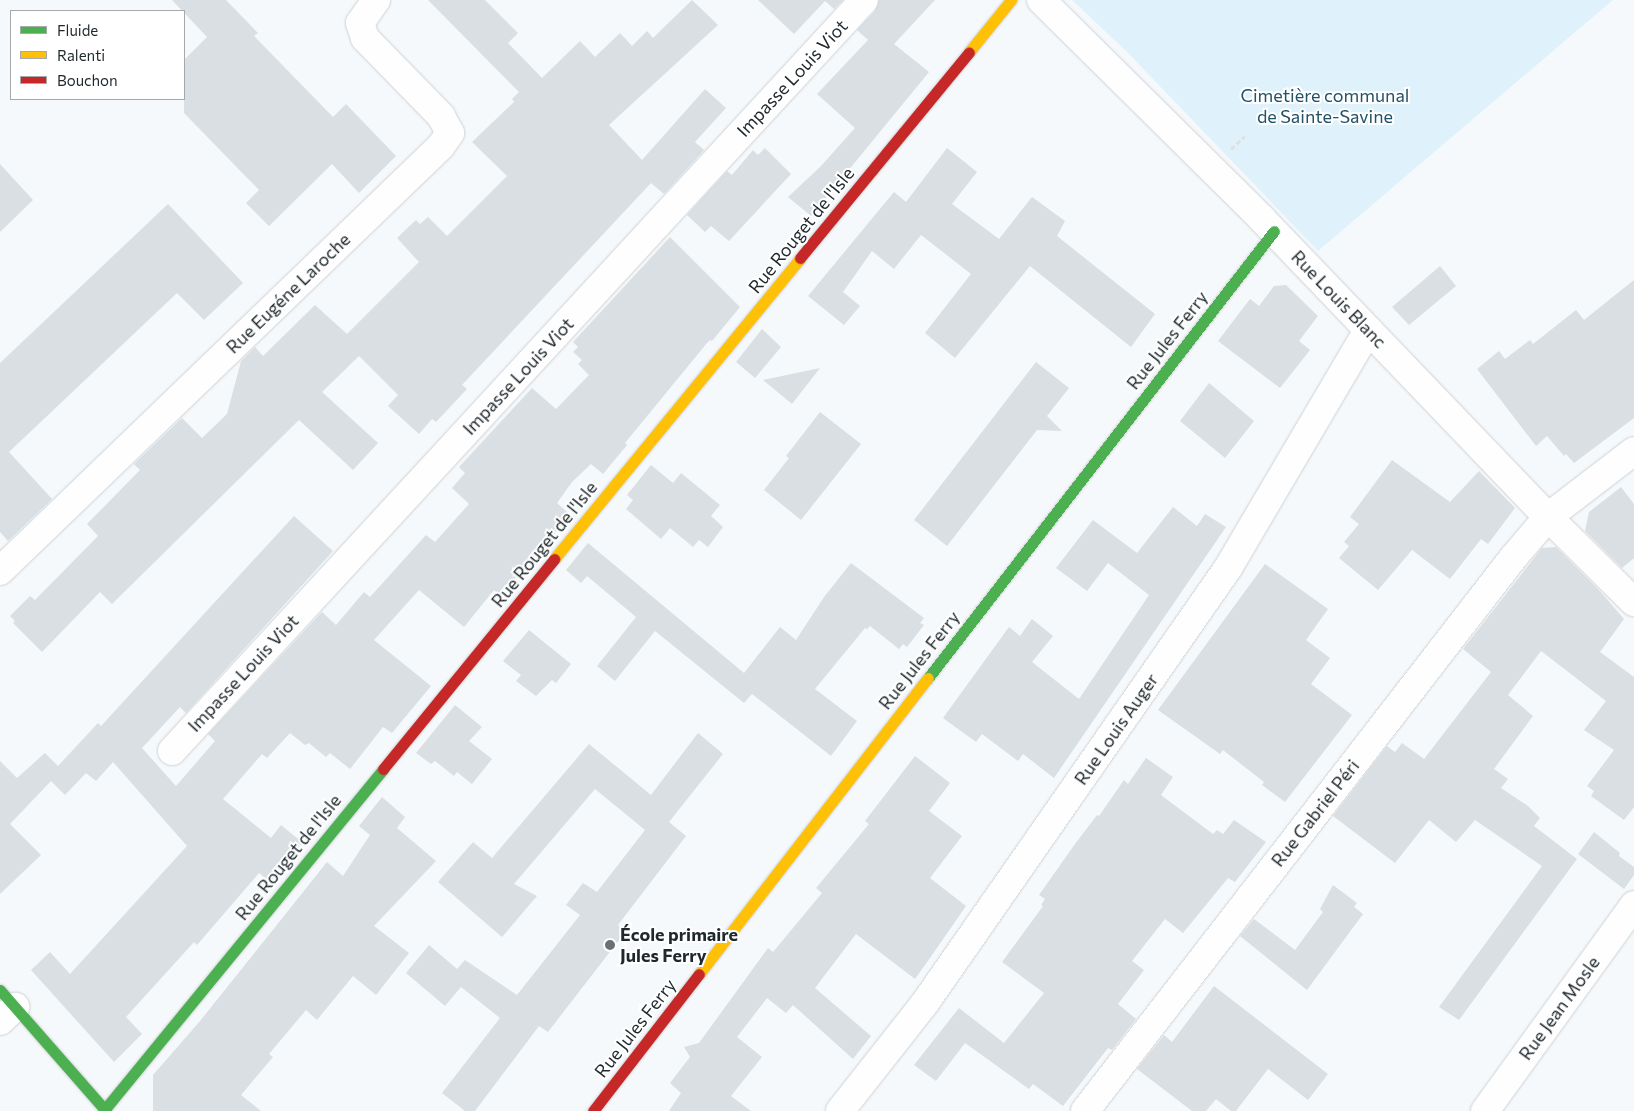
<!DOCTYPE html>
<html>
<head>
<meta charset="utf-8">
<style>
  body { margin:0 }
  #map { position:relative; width:1634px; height:1111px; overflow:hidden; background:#f6f9fb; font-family:Commissioner,sans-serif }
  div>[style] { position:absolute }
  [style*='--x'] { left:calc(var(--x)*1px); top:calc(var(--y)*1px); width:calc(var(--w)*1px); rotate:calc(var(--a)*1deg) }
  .green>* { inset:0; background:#dff2fc }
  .building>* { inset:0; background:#d9dfe2 }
  .path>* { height:3px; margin-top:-1.5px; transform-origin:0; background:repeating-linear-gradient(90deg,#dfe0e1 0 5px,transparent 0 7.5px) }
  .roads { filter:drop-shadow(0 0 1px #cdd2d6) drop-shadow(0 0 1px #cdd2d6) }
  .street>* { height:28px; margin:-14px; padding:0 14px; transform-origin:14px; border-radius:14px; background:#fefefe }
  .fast>* { height:11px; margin:-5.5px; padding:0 5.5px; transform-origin:5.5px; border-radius:5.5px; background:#4caf50 }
  .slow>* { height:11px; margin:-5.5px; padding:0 5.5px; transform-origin:5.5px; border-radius:5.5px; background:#ffc107 }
  .jam>* { height:11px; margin:-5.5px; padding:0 5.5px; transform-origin:5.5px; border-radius:5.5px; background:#c62828 }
  .dots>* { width:14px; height:14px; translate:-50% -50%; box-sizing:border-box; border:2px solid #fff; border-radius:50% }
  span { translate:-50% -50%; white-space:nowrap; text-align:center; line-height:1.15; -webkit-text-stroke:4px #fff; paint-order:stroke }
  .street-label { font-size:18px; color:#1f282c }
  .park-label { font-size:18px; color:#235167 }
  .poi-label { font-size:18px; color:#1f282c; font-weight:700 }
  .left { translate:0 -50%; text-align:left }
  .legend { position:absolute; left:10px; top:10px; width:175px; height:90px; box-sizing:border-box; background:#fff; border:1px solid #a5a9ab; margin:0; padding:6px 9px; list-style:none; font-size:15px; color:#1f282c }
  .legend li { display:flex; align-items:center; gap:10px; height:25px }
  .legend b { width:25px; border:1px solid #a5a9ab }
</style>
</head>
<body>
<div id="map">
  <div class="green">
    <div style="clip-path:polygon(1072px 0,1613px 0,1318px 251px,1127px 52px)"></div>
  </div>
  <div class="building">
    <div style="clip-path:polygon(172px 0,226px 0,258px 33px,254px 36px,333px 117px,346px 104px,396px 156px,359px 193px,332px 164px,269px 226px,246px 203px,259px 190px,184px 113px,184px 60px,207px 37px)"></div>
    <div style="clip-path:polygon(428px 0,485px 0,518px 33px,508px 43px,542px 78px,580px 41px,595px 57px,620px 33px,632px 46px,647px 31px,653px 38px,692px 0,718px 25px,609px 125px,642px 160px,705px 89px,726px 108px,695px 142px,704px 150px,664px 194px,651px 183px,462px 385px,467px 389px,436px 422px,432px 419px,419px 434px,388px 406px,398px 395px,359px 356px,322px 392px,378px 443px,353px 470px,299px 420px,112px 604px,100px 592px,42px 652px,13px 623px,15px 621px,10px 616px,30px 596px,35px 600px,98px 536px,87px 524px,140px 470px,134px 464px,182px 418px,202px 438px,227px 414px,241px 361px,255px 347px,263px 356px,315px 305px,347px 334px,419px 262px,397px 238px,416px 220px,420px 224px,428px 217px,447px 236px,507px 176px,472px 142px,514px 102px,512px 99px,519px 92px)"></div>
    <div style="clip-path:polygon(758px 0,843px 0,834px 9px,825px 1px,794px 34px)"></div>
    <div style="clip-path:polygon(879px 0,935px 0,894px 44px,929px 72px,811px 216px,788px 197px,821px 166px,855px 128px,817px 94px,868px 40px,857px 30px,875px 11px)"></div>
    <div style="clip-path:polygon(765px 148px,791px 174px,729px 241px,711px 226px,705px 232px,687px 215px,727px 171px,732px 175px,753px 150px,758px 155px)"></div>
    <div style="clip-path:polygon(947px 148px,977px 172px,952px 204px,999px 239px,1032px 197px,1065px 221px,1057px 236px,1155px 314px,1131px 347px,1030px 266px,955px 358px,925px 333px,971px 274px,921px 235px,894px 269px,872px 251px,843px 292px,860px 306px,844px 325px,808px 296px,894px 192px,906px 202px)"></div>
    <div style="clip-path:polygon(0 164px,33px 200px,0 232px)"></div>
    <div style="clip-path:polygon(168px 204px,243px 283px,204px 320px,177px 293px,9px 452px,52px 499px,8px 541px,0 532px,0 363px)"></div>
    <div style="clip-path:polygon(670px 237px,740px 307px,712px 341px,710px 340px,707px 343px,625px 443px,627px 445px,603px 474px,591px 464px,572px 482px,557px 503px,568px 513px,562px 521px,564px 523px,500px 595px,494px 590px,464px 627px,419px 590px,374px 640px,431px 686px,392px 733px,383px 727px,350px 769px,330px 753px,326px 757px,309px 743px,305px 745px,290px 733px,267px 758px,262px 754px,223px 799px,271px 838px,281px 825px,303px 843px,270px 882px,259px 873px,197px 945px,194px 942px,126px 1017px,142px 1034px,114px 1062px,31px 970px,50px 952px,70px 974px,187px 846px,113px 762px,96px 781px,86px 773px,65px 795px,51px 781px,10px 824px,41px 855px,0 894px,0 761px,17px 778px,45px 753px,58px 766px,98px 723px,101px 726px,294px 516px,333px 551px,186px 713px,180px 707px,142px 748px,176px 786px,215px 741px,208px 734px,322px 612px,336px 625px,364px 592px,370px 597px,426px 535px,435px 542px,469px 504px,452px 488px,465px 473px,459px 467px,532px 388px,556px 409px,589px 375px,578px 364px,582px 360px,573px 352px,578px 347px,573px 342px)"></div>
    <div style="clip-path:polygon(1440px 266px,1456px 286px,1409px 325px,1392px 307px)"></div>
    <div style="clip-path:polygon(1634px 280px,1634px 418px,1574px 463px,1566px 454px,1564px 456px,1547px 436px,1536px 446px,1477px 369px,1499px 351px,1505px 359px,1530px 340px,1533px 344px,1576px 310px,1584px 320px)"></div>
    <div style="clip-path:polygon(1286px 285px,1318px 316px,1299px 341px,1310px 350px,1280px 388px,1218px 341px,1250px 299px,1259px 306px,1274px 286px)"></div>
    <div style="clip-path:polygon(762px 329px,781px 347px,755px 378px,736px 362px)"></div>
    <div style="clip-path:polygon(1036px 362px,1069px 388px,1047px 416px,1062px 431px,1037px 430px,947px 546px,914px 520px)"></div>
    <div style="clip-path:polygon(820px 368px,792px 404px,763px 380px)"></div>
    <div style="clip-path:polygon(1209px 383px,1254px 421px,1225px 458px,1180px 421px)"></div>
    <div style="clip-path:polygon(820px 412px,861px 444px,801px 520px,764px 490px,789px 458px,786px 456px)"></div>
    <div style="clip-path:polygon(1392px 460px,1450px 502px,1479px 471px,1515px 508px,1488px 544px,1481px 539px,1450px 579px,1412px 550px,1378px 590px,1339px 558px,1349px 546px,1344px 542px,1359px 524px,1350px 517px)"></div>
    <div style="clip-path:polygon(651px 465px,673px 483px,681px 473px,720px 505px,711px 516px,723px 527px,708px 547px,699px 540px,693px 547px,670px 528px,661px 539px,626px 509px,633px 500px,627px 495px)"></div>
    <div style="clip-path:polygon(1621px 487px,1634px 504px,1634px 558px,1622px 568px,1585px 531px,1589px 512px)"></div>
    <div style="clip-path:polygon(1173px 507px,1197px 526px,1205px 514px,1226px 527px,1054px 778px,1023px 754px,1018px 761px,982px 734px,976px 742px,943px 718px,1009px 627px,1020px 636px,1032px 619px,1053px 636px,1032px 662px,1079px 699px,1149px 595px,1108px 563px,1087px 591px,1056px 568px,1093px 520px,1137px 553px)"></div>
    <div style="clip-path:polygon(588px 543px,744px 673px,780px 627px,796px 640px,824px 597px,851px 563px,924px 618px,920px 623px,924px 625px,907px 647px,903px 644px,899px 649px,870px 626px,867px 629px,865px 628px,815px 689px,857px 721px,831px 756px,752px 694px,744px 703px,655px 631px,615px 681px,597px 666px,636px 617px,587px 576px,581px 583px,566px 570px)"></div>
    <div style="clip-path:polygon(1556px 547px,1598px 589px,1624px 619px,1600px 652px,1634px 677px,1634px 807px,1624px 820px,1591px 796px,1594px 791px,1587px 786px,1614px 750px,1584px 730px,1606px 701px,1541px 651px,1508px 695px,1533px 716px,1494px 769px,1508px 779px,1501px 788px,1528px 806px,1540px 818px,1534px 826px,1577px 859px,1459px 1020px,1439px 1007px,1542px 866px,1475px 820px,1456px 842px,1429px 820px,1395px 863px,1333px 816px,1387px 746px,1395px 752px,1402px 743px,1424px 759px,1491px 672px,1463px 649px,1542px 548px)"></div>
    <div style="clip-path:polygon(1265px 564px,1328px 609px,1306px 640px,1330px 658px,1311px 684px,1352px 715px,1285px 802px,1262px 785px,1264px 782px,1223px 750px,1220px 754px,1158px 710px)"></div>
    <div style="clip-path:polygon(529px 630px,571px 664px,556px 683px,552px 680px,536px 696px,516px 681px,521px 675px,503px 661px)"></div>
    <div style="clip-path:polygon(455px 705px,482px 727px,469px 741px,492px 759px,472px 784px,457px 772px,454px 776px,435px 761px,431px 764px,416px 753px)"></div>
    <div style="clip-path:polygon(698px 733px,723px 754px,669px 822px,686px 836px,618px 925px,626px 931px,548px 1032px,539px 1026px,475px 1111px,465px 1111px,442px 1093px,500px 1018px,461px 987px,445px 1006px,406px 973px,429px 945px,457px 969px,465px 960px,517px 995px,580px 915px,566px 905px,583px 883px,597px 892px,645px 830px,595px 789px,514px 884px,537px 896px,502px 937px,438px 882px,473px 842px,492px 858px,589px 744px,651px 795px)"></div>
    <div style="clip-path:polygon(915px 756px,950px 783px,929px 811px,962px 836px,930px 878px,966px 906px,930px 958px,915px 979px,856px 934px,815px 988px,871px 1036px,853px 1059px,793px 1005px,786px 1013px,767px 998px,737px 1037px,762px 1057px,731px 1096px,751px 1111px,669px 1111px,681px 1093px,670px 1083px,690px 1057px,684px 1047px,699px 1043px,768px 948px,773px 952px,822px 893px,816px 888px,869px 824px,865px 821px)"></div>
    <div style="clip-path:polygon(1146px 758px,1173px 777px,1161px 795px,1213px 834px,1217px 830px,1223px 834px,1234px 820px,1266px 842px,1235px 882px,1228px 878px,1183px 933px,1165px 919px,1132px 961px,1144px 970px,1118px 1004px,1136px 1019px,1112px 1050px,1108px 1048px,1063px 1106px,1033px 1084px,1029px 1089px,965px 1043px,936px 1081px,914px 1065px,959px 1008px,1004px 1043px,1044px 993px,1002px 962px,1043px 906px,1041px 905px,1045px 899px,1039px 895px,1075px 844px,1097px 815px,1099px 816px,1124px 780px,1128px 784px)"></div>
    <div style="clip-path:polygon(382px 797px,405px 817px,397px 828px,436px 861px,374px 926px,409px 953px,376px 995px,353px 976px,317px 1020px,306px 1010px,269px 1054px,273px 1057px,241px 1095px,261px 1111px,153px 1111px,153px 1075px,200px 1021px,327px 862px,343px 876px,370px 835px,359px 826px)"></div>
    <div style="clip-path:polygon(1594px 832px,1620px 853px,1619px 856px,1634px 867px,1634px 875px,1624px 889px,1578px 854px)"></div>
    <div style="clip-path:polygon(1333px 885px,1357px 903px,1354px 907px,1363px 914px,1307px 990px,1240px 936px,1254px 919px,1295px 950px,1323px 912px,1320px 909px)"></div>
    <div style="clip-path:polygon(1214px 986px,1328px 1074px,1308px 1100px,1268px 1069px,1236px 1111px,1231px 1111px,1216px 1099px,1206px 1111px,1192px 1111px,1137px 1069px,1164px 1035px,1172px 1042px)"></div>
  </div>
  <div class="path">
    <div style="--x:1231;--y:149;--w:19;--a:-43"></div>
  </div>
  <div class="roads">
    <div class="street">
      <div style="--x:1041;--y:0;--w:311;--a:44.7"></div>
      <div style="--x:1262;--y:219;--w:413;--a:46.2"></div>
      <div style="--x:1548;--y:517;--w:121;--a:44.7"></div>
      <div style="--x:0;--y:571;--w:612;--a:-43.94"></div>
      <div style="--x:441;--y:146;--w:16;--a:-55"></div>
      <div style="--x:450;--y:133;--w:19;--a:-118"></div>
      <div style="--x:441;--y:116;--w:109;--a:-134.3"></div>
      <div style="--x:365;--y:38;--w:16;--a:-108"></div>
      <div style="--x:360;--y:23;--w:28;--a:-55"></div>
      <div style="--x:172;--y:751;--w:1021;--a:-47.34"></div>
      <div style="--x:0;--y:1021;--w:21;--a:-43"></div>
      <div style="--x:840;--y:1111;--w:137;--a:-51.8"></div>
      <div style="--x:925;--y:1003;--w:530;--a:-55.14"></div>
      <div style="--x:1228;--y:568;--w:276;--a:-59.5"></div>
      <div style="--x:1085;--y:1111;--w:699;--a:-52.26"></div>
      <div style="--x:1513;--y:558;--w:54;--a:-49.5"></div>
      <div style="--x:1548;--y:517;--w:108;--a:-37.5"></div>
      <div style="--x:1485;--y:1111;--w:254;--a:-54.1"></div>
    </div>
    <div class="fast">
      <div style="--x:928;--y:678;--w:565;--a:-52.26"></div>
      <div style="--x:0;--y:990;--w:161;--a:48.8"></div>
      <div style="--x:105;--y:1109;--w:439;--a:-50.7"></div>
    </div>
    <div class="slow">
      <div style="--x:969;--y:52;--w:67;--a:-51.1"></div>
      <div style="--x:554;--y:559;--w:389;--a:-50.7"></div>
      <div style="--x:699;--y:974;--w:374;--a:-52.3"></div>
    </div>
    <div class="jam">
      <div style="--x:800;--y:258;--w:266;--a:-50.6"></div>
      <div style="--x:383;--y:769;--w:271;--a:-50.8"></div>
      <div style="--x:593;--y:1111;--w:173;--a:-52.3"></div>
    </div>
  </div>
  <div class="dots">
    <div style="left:610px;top:945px;background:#6a7174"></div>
  </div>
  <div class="street-label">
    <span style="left:792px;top:78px;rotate:-47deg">Impasse Louis Viot</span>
    <span style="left:801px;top:230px;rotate:-51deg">Rue Rouget de l'Isle</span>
    <span style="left:288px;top:293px;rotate:-44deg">Rue Eugéne Laroche</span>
    <span style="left:1339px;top:299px;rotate:46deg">Rue Louis Blanc</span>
    <span style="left:1167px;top:340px;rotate:-52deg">Rue Jules Ferry</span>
    <span style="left:518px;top:376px;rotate:-47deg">Impasse Louis Viot</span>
    <span style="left:544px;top:544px;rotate:-51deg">Rue Rouget de l'Isle</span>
    <span style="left:919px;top:660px;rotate:-52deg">Rue Jules Ferry</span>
    <span style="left:243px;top:673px;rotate:-47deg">Impasse Louis Viot</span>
    <span style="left:1116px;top:729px;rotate:-55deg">Rue Louis Auger</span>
    <span style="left:1315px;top:813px;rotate:-52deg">Rue Gabriel Péri</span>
    <span style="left:288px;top:857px;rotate:-51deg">Rue Rouget de l'Isle</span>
    <span style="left:1559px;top:1008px;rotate:-54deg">Rue Jean Mosle</span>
    <span style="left:635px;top:1028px;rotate:-52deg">Rue Jules Ferry</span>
  </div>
  <div class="park-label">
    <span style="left:1325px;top:106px">Cimetière communal<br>de Sainte-Savine</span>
  </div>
  <div class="poi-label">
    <span class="left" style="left:620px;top:945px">École primaire<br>Jules Ferry</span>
  </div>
  <ul class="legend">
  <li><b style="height:6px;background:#4caf50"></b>Fluide</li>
  <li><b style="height:6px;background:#ffc107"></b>Ralenti</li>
  <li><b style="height:6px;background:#c62828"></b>Bouchon</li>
  </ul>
</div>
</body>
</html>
